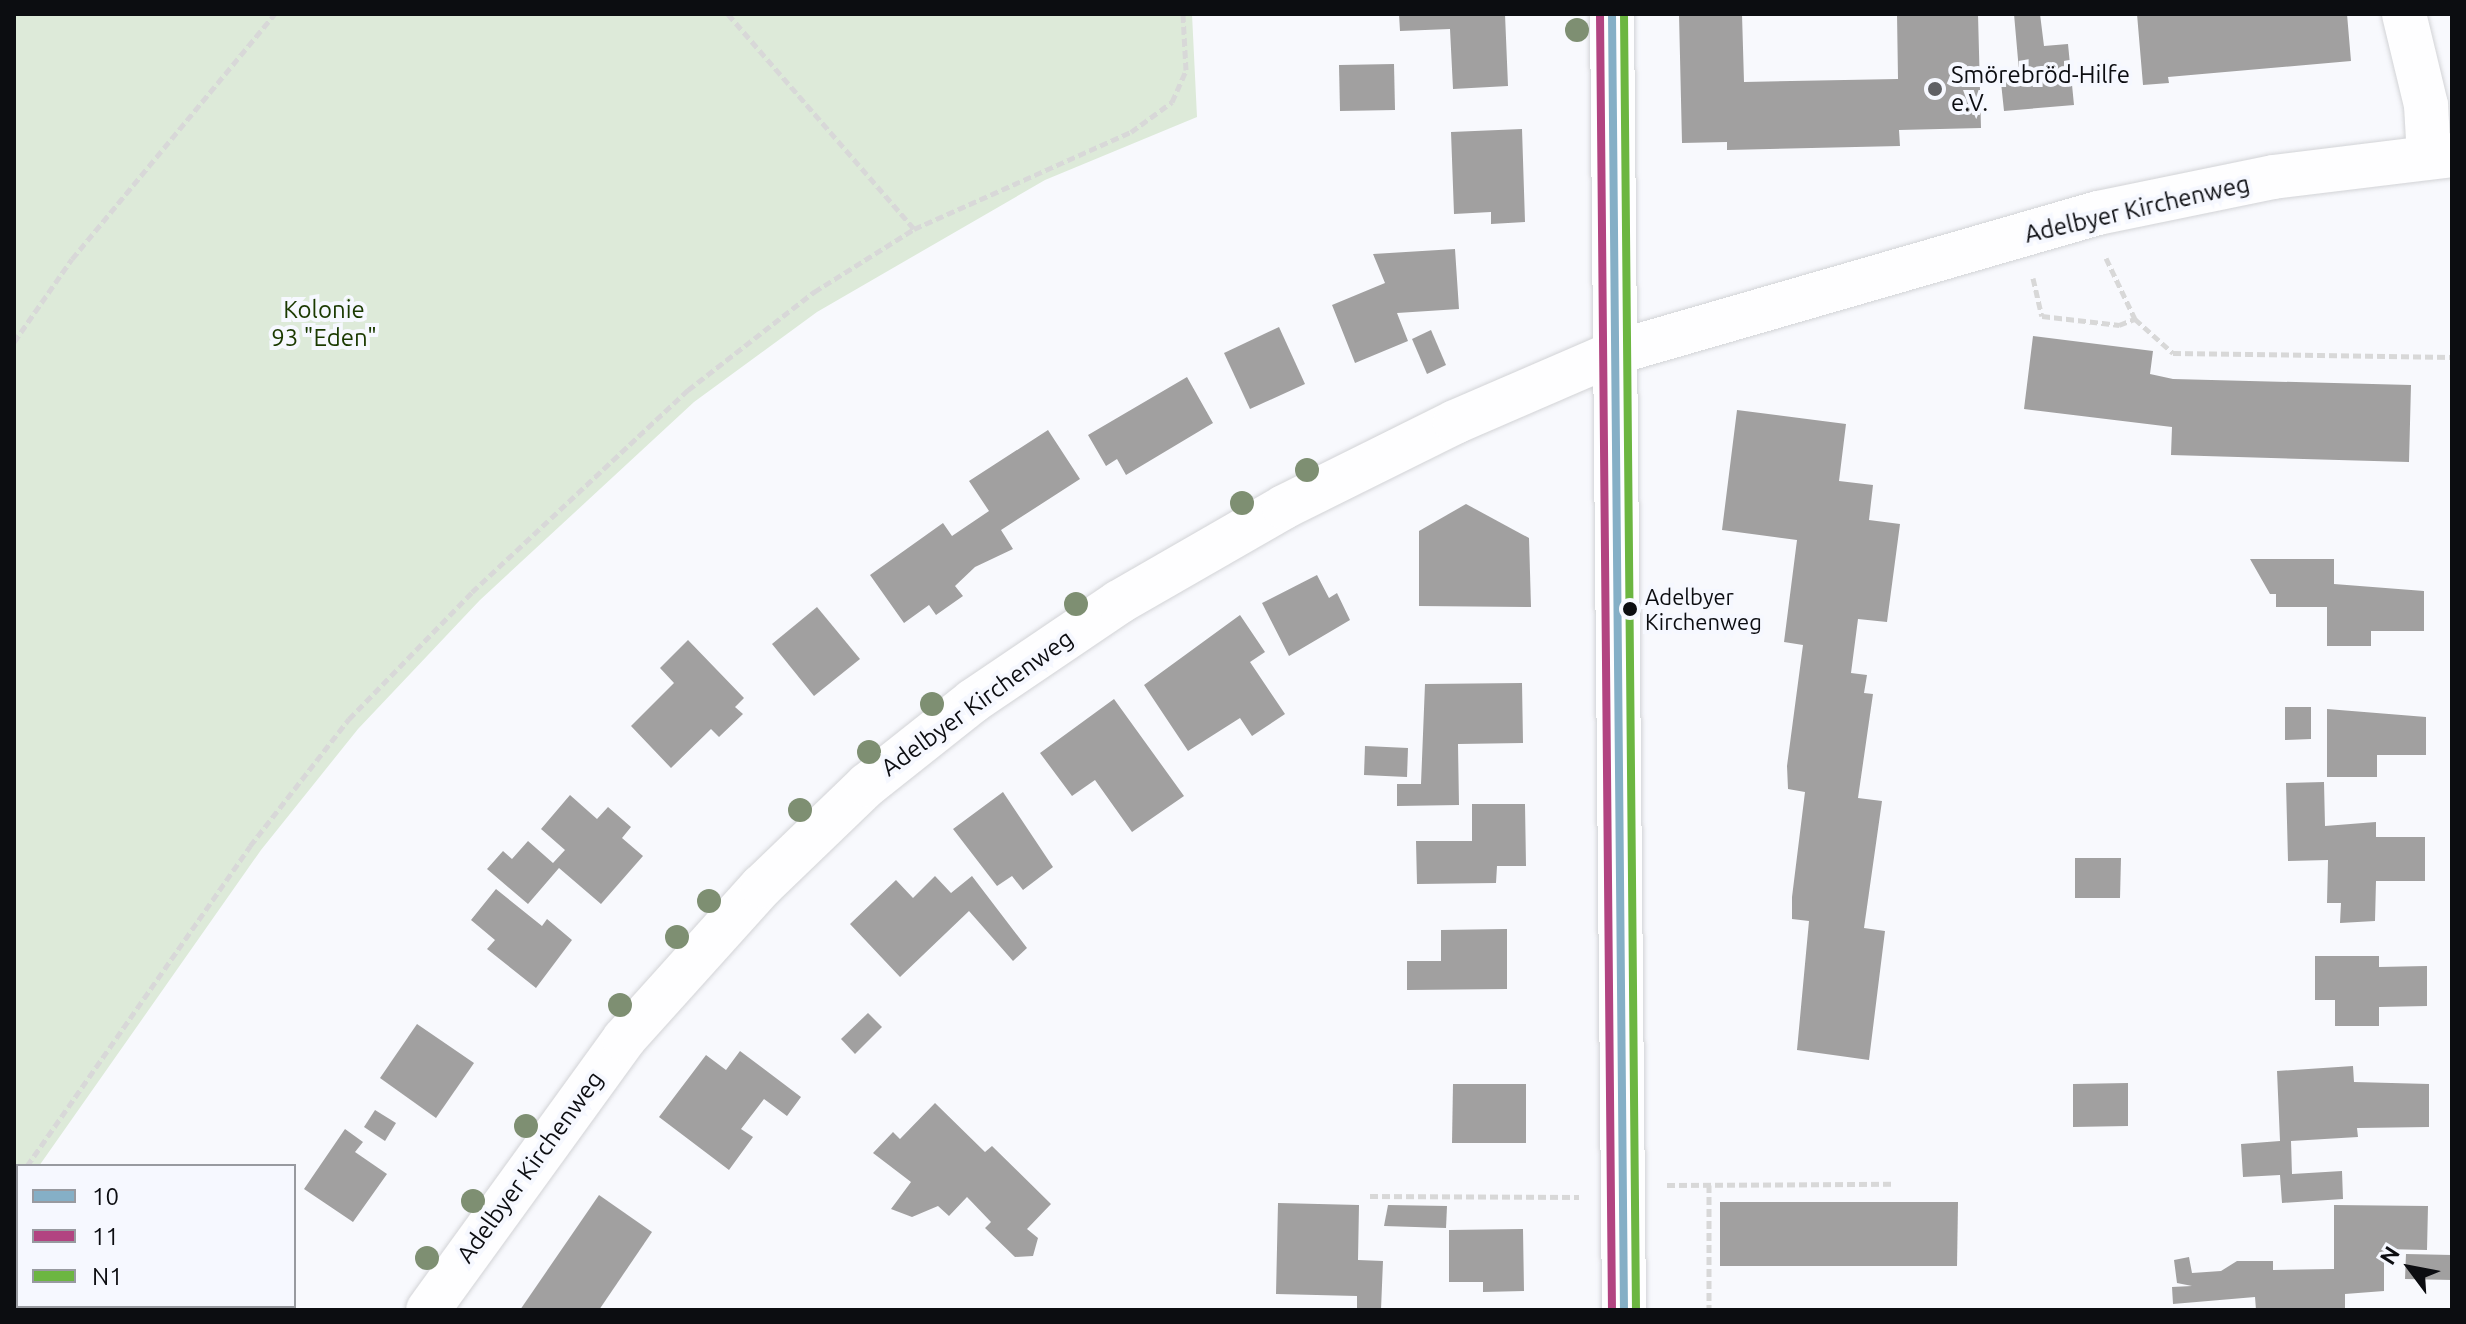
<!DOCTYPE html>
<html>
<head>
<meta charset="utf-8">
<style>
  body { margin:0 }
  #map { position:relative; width:2466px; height:1324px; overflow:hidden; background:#f8f9fd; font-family:Ubuntu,sans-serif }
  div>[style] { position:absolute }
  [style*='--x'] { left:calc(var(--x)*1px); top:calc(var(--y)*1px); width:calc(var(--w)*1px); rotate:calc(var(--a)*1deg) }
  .green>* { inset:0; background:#ddead9 }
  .building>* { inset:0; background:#a1a0a0 }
  .path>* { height:5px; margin-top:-2.5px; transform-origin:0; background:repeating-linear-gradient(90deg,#d8d8d8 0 8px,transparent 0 12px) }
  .roads { filter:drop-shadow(0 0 2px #d2d3d6) drop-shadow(0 0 2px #d2d3d6) }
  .minor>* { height:44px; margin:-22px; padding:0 22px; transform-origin:22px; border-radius:22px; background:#fefeff }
  .bus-1>* { height:8px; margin:-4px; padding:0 4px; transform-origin:4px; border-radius:4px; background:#85afc6 }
  .bus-2>* { height:8px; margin:-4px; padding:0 4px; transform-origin:4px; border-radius:4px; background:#b24481 }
  .bus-3>* { height:8px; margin:-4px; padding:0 4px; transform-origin:4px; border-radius:4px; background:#6cb641 }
  .trees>* { width:24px; height:24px; margin:-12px; border-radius:50%; background:#7e8f72 }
  .dots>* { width:22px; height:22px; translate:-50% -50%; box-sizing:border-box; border:4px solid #f6f8ff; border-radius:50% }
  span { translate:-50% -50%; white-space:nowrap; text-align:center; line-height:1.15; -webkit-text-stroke:8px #f6f8ff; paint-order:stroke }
  .bus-label { font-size:22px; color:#0c0d11 }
  .left { translate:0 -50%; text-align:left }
  .poi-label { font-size:24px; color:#0c0d11 }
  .street-label { font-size:24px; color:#0c0d11 }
  .park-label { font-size:24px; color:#1a3900 }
  .frame { position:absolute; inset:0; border:16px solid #0c0d11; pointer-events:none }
  .legend { position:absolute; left:16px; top:1164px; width:280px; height:144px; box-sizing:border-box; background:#f6f8ff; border:2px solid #989aa0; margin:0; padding:10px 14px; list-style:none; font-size:24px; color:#0c0d11 }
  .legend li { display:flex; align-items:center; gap:16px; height:40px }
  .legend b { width:40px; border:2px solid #989aa0 }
  .north { position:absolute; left:2370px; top:1228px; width:80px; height:80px; -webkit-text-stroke:6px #f6f8ff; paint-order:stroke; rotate:302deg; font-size:22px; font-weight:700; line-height:32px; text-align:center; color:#0c0d11 }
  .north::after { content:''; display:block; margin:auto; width:28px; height:36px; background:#0c0d11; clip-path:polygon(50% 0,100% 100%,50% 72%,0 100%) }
</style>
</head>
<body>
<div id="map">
  <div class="green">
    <div style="clip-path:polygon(14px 14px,1192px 14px,1197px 117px,1045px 180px,817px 312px,694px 402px,480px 600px,358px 729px,261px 850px,39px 1166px,18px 1166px,14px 1201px)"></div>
  </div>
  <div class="building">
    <div style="clip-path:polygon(1399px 14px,1505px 14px,1508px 86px,1453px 89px,1450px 29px,1400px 31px)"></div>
    <div style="clip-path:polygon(1679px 14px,1742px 14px,1744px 82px,1898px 79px,1897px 14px,1978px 14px,1981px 128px,1899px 130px,1900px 146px,1727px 150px,1727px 142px,1682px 143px)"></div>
    <div style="clip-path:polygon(2014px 14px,2040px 14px,2044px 46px,2068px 44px,2074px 105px,2004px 111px,2000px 73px,2019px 71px)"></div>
    <div style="clip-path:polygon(2137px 14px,2347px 14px,2351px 61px,2168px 77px,2169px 83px,2143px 85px)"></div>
    <div style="clip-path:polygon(1394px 64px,1395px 110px,1340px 111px,1339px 65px)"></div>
    <div style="clip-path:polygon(1522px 129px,1525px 222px,1491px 224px,1491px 212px,1454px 214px,1451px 132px)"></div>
    <div style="clip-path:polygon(1455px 249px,1459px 309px,1397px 313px,1408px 341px,1355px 363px,1332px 305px,1385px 283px,1373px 254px)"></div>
    <div style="clip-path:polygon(1279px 327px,1305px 384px,1250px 409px,1224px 353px)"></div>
    <div style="clip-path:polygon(1431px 330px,1446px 365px,1427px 374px,1412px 339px)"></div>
    <div style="clip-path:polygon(2033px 336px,2153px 351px,2150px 374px,2173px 379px,2411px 385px,2409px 462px,2171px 455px,2172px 427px,2024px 409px)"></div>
    <div style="clip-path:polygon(1187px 377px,1213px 423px,1126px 475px,1117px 459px,1106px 466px,1088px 435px)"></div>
    <div style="clip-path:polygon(1737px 410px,1846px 424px,1839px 481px,1873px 485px,1869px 520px,1900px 524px,1887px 622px,1858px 619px,1851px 673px,1867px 675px,1864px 693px,1873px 694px,1858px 798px,1882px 801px,1864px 928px,1885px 931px,1869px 1060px,1797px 1050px,1809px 921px,1792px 919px,1792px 897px,1805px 792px,1788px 789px,1787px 766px,1803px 645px,1784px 642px,1797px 540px,1722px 530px)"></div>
    <div style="clip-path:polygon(1048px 430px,1080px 479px,1001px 530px,1013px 549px,975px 567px,955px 586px,963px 596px,936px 615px,929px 605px,904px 623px,870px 575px,943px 523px,952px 536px,989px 511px,969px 481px)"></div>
    <div style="clip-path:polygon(1466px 504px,1529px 538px,1531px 607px,1419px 606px,1419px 531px)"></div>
    <div style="clip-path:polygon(2250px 559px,2334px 559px,2334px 584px,2424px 591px,2424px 631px,2371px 631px,2371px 646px,2327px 646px,2327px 607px,2276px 607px,2276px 594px,2270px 594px)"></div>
    <div style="clip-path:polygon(1317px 575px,1329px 598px,1337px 593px,1350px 620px,1289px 656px,1262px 603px)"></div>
    <div style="clip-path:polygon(817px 607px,860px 659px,814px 696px,772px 644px)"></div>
    <div style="clip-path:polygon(1240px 615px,1265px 652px,1250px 662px,1285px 714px,1252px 736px,1240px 718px,1188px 751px,1144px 685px)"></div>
    <div style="clip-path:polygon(688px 640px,744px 698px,735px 707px,743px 714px,719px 737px,711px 729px,671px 768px,631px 726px,674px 683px,660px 668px)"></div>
    <div style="clip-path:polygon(1522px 683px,1523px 743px,1458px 744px,1459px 805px,1397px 806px,1397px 784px,1421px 784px,1425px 684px)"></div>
    <div style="clip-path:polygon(1114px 699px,1184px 796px,1132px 832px,1095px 780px,1072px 796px,1040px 753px)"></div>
    <div style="clip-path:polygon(2285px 707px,2311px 707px,2311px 739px,2285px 740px)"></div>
    <div style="clip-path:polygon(2327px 709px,2426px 717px,2426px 755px,2377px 755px,2377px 777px,2327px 777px)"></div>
    <div style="clip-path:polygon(1365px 746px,1408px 748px,1407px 777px,1364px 775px)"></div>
    <div style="clip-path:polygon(2324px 782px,2325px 826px,2376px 822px,2376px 837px,2425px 837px,2425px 881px,2376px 881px,2375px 921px,2340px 923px,2341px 903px,2327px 903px,2328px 860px,2288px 861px,2286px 783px)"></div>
    <div style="clip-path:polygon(1003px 792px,1053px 867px,1023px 890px,1012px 876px,997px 886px,953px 829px)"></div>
    <div style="clip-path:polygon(570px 795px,597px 819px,608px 807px,631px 827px,622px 838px,643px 856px,601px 904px,559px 868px,528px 904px,487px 869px,503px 851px,512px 859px,528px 841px,553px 863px,565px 850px,541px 829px)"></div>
    <div style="clip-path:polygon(1472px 804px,1525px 804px,1526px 866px,1497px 866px,1496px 883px,1417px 884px,1416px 841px,1472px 841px)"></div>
    <div style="clip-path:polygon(2075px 858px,2121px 858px,2120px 898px,2075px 898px)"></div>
    <div style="clip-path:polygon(935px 876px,951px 893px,972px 876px,1027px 948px,1013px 961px,969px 911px,900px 977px,850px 924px,896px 880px,913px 898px)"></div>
    <div style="clip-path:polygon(496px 889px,542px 926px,547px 919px,572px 940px,536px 988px,487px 949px,495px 940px,471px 920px)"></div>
    <div style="clip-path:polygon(1507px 929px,1507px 989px,1407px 990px,1407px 961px,1441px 961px,1441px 930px)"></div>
    <div style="clip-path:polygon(2315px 956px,2379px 956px,2379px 967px,2427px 966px,2427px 1006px,2379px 1007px,2379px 1026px,2335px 1026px,2335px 1000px,2315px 1000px)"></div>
    <div style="clip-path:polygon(868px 1013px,882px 1027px,855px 1054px,841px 1039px)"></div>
    <div style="clip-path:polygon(417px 1024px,474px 1063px,436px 1118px,380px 1078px)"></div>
    <div style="clip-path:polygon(740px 1051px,801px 1097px,787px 1116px,764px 1099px,741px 1129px,753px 1137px,729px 1170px,659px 1117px,706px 1055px,726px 1070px)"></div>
    <div style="clip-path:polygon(2353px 1066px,2354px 1082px,2429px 1084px,2429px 1127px,2357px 1128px,2358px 1137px,2291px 1141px,2292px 1174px,2342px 1171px,2343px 1199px,2282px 1203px,2280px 1175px,2243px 1177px,2241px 1144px,2280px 1141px,2277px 1071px)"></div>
    <div style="clip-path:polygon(2128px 1083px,2128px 1126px,2073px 1127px,2073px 1084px)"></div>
    <div style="clip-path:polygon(1453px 1084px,1526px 1084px,1526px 1143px,1452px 1143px)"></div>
    <div style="clip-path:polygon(935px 1103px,985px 1152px,992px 1146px,1051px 1204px,1027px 1229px,1038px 1238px,1033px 1256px,1015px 1257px,985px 1228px,991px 1222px,967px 1197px,949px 1216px,938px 1206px,912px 1217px,891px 1209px,911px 1182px,873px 1153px,893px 1132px,900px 1139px)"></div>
    <div style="clip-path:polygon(375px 1110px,396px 1123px,385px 1141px,364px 1127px)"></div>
    <div style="clip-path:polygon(345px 1129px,363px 1142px,355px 1152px,387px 1174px,353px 1222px,304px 1189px)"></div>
    <div style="clip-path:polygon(599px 1195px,652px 1232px,599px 1310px,520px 1310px)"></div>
    <div style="clip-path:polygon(1720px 1202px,1958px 1202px,1957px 1266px,1720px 1266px)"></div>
    <div style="clip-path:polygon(1278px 1203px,1359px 1205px,1358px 1260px,1383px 1261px,1381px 1310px,1357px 1310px,1357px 1296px,1276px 1294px)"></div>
    <div style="clip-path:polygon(1388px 1205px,1447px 1206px,1446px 1228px,1384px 1226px)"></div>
    <div style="clip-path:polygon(2334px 1205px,2428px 1206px,2427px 1250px,2384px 1249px,2384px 1291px,2345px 1294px,2345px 1310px,2256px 1310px,2255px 1297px,2173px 1304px,2172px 1287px,2192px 1286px,2177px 1283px,2174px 1260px,2189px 1257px,2192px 1273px,2221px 1271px,2237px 1261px,2273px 1261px,2273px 1270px,2334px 1269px)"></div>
    <div style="clip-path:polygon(1523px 1229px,1524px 1291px,1483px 1292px,1483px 1282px,1449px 1282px,1449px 1230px)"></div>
    <div style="clip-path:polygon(18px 1234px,18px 1306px,125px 1310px,14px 1310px)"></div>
    <div style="clip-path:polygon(2406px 1254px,2452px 1255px,2452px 1280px,2405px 1279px)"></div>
  </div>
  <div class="path">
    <div style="--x:728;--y:14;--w:284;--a:49.1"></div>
    <div style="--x:2106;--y:258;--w:68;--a:64.6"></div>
    <div style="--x:2135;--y:319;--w:51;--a:41.8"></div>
    <div style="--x:2173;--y:353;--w:279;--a:0.8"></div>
    <div style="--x:2033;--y:278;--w:39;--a:77"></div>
    <div style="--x:2042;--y:316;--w:78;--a:6.7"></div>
    <div style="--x:2119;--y:325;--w:17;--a:-21"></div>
    <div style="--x:14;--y:342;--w:101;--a:-55.1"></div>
    <div style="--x:72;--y:259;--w:318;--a:-50.4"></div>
    <div style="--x:27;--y:1166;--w:390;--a:-55.1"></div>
    <div style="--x:250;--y:846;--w:161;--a:-52.1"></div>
    <div style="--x:349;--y:719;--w:177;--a:-45.9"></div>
    <div style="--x:472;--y:592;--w:296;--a:-43.1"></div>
    <div style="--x:688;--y:390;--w:160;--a:-37.9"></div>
    <div style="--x:814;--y:292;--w:118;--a:-32.2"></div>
    <div style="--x:914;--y:229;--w:238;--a:-24.1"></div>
    <div style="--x:1131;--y:132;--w:51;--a:-36.2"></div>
    <div style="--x:1172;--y:102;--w:35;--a:-66"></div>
    <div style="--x:1186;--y:70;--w:56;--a:-93.1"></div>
    <div style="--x:14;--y:1185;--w:6;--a:-51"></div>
    <div style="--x:1667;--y:1185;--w:227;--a:-0.3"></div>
    <div style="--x:1709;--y:1185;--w:125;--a:90"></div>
    <div style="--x:1370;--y:1196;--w:209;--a:0.3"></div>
  </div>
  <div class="roads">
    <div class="minor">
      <div style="--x:1612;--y:14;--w:1296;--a:89.47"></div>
      <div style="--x:2404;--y:14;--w:94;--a:76.4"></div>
      <div style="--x:2426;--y:105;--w:52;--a:86.7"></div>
      <div style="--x:428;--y:1310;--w:334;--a:-54.1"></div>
      <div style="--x:624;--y:1039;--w:206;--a:-48"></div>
      <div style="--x:762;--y:886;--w:146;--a:-43.9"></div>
      <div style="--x:867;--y:785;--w:135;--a:-38.4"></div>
      <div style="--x:973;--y:701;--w:176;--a:-34.1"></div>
      <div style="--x:1119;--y:602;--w:190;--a:-29.9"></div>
      <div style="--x:1284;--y:507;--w:191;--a:-26.4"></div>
      <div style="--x:1455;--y:422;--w:176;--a:-23.4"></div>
      <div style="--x:1617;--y:352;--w:501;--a:-16.12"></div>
      <div style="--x:2098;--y:213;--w:179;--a:-11.6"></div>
      <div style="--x:2273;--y:177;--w:180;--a:-7"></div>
    </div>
  </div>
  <div class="bus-1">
    <div style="--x:1612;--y:14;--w:1296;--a:89.47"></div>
  </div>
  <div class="bus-2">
    <div style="--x:1600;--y:14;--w:1296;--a:89.47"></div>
  </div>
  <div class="bus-3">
    <div style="--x:1624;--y:14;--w:1296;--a:89.47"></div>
  </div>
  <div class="trees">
    <div style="left:1577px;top:30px"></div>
    <div style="left:1307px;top:470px"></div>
    <div style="left:1242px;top:503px"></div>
    <div style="left:1076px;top:604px"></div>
    <div style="left:932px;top:704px"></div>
    <div style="left:869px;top:752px"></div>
    <div style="left:800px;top:810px"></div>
    <div style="left:709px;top:901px"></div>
    <div style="left:677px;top:937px"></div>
    <div style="left:620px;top:1005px"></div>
    <div style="left:526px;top:1126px"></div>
    <div style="left:473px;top:1201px"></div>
    <div style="left:427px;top:1258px"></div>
  </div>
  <div class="dots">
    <div style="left:1935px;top:89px;background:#5f6064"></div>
    <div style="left:1630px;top:609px;background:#0c0d11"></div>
  </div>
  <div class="bus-label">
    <span class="left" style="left:1645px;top:609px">Adelbyer<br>Kirchenweg</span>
  </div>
  <div class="poi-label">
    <span class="left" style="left:1951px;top:89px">Smörebröd-Hilfe<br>e.V.</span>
  </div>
  <div class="street-label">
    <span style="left:2137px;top:209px;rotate:-13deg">Adelbyer Kirchenweg</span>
    <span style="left:977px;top:703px;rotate:-36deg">Adelbyer Kirchenweg</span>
    <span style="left:530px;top:1167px;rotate:-54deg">Adelbyer Kirchenweg</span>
  </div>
  <div class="park-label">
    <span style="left:324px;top:324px">Kolonie<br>93 "Eden"</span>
  </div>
  <div class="frame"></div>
  <ul class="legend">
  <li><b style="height:10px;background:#85afc6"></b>10</li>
  <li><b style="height:10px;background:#b24481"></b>11</li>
  <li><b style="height:10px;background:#6cb641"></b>N1</li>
  </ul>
  <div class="north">N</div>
</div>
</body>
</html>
